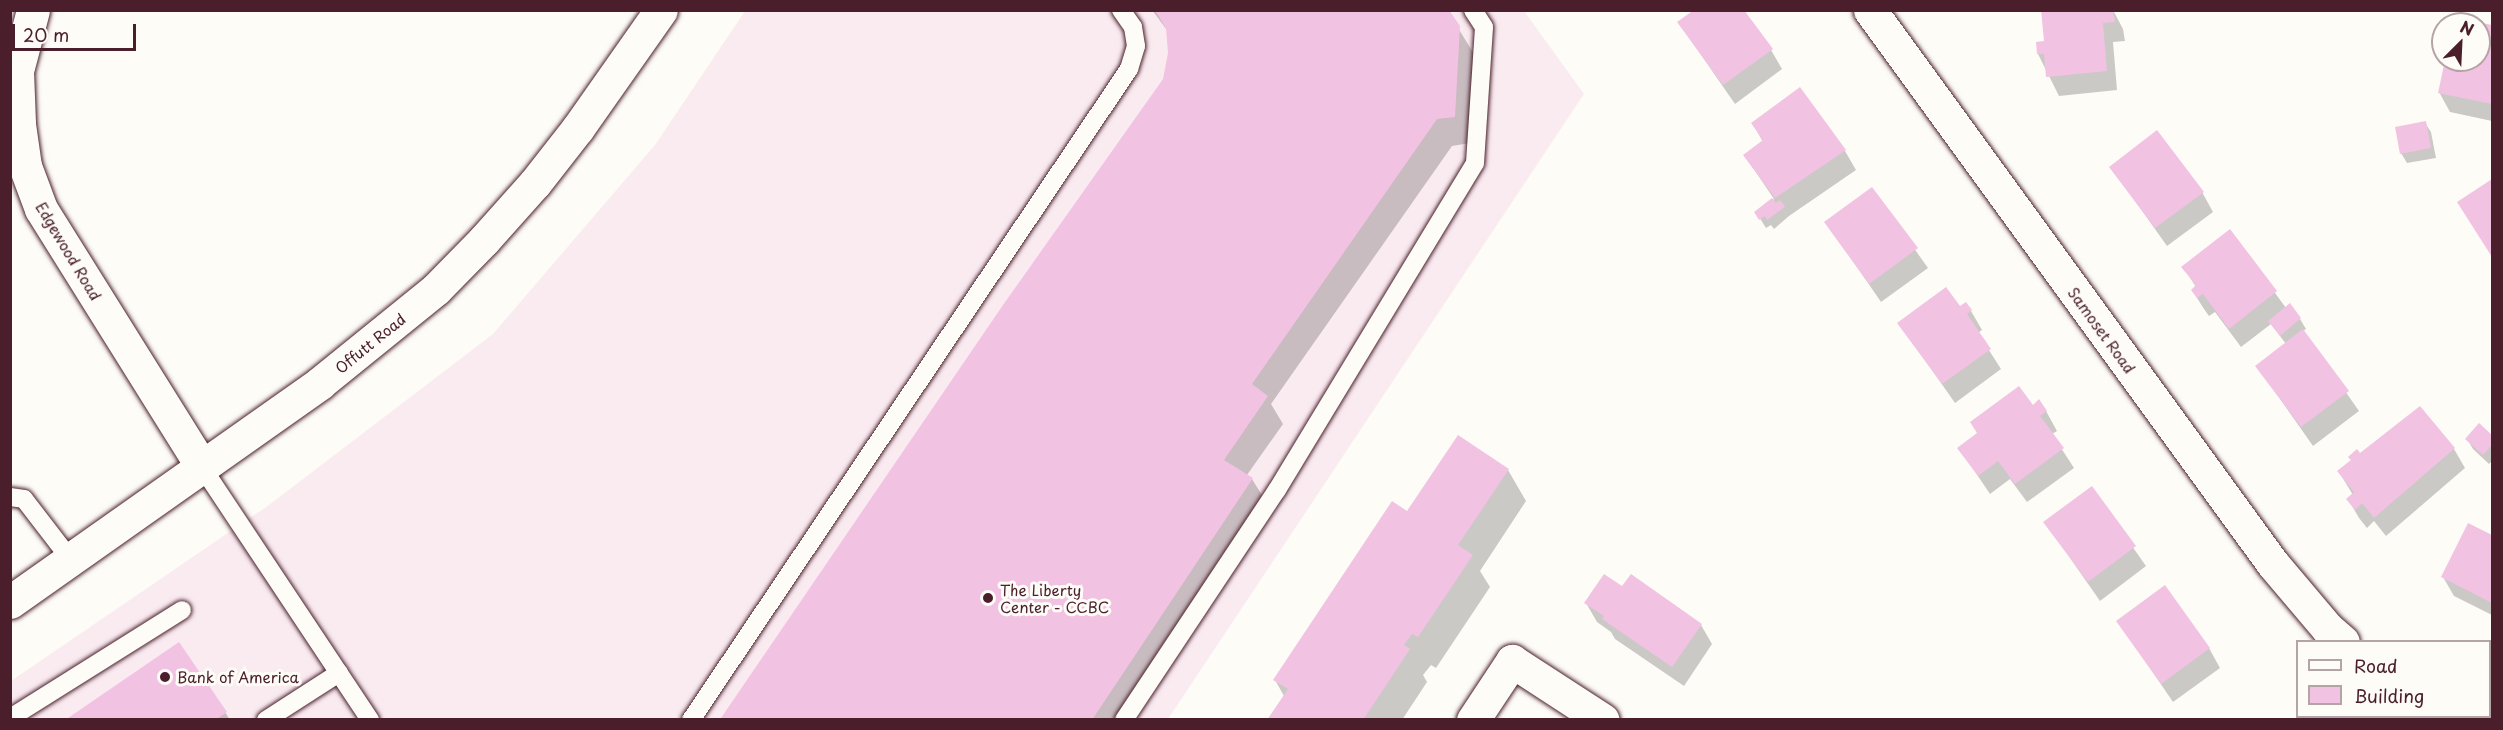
<!DOCTYPE html>
<html>
<head>
<meta charset="utf-8">
<style>
  body { margin:0 }
  #map { position:relative; width:2503px; height:730px; overflow:hidden; background:#fdfcf7; font-family:"Playpen Sans",sans-serif }
  div>[style] { position:absolute }
  [style*='--x'] { left:calc(var(--x)*1px); top:calc(var(--y)*1px); width:calc(var(--w)*1px); rotate:calc(var(--a)*1deg) }
  .built>* { inset:0; background:#faebf1 }
  .shadow>* { inset:0; background:#0003 }
  .building>* { inset:0; background:#f2c2e3 }
  .roads { filter:drop-shadow(0 0 2px #4a1f2b) drop-shadow(0 0 2px #4a1f2b) }
  .service>* { height:18px; margin:-9px; padding:0 9px; transform-origin:9px; border-radius:9px; background:#fdfcf7 }
  .minor>* { height:33px; margin:-16.5px; padding:0 16.5px; transform-origin:16.5px; border-radius:16.5px; background:#fdfcf7 }
  .tertiary>* { height:33px; margin:-16.5px; padding:0 16.5px; transform-origin:16.5px; border-radius:16.5px; background:#fdfcf7 }
  .dots>* { width:16px; height:16px; translate:-50% -50%; box-sizing:border-box; border:3px solid #fdfcf7; border-radius:50% }
  span { translate:-50% -50%; white-space:nowrap; text-align:center; line-height:1.15; -webkit-text-stroke:6px #fdfcf7; paint-order:stroke }
  .street-label { font-size:15px; color:#4a1f2b }
  .poi-label { font-size:15px; color:#4a1f2b }
  .left { translate:0 -50%; text-align:left }
  .frame { position:absolute; inset:0; border:12px solid #4a1f2b; pointer-events:none }
  .legend { position:absolute; left:2296px; top:640px; width:195px; height:78px; box-sizing:border-box; background:#fdfcf7; border:2px solid #b5a4a5; margin:0; padding:8px 10px; list-style:none; font-size:18px; color:#4a1f2b }
  .legend li { display:flex; align-items:center; gap:12px; height:30px }
  .legend b { width:30px; border:2px solid #b5a4a5 }
  .north { position:absolute; left:2431px; top:12px; width:60px; height:60px; box-sizing:border-box; background:#fdfcf7; border:2px solid #b5a4a5; border-radius:50%; rotate:24deg; font-size:16px; font-weight:700; line-height:24px; text-align:center; color:#4a1f2b }
  .north::after { content:''; display:block; margin:auto; width:21px; height:27px; background:#4a1f2b; clip-path:polygon(50% 0,100% 100%,50% 72%,0 100%) }
  .scale { position:absolute; left:12px; top:24px; width:124px; height:27px; box-sizing:border-box; border:3px solid #4a1f2b; border-top:0; padding-left:8px; font-size:18px; line-height:21px; white-space:nowrap; color:#4a1f2b; -webkit-text-stroke:4px #fdfcf7; paint-order:stroke }
</style>
</head>
<body>
<div id="map">
  <div class="built">
    <div style="clip-path:polygon(745px 11px,1524px 11px,1584px 94px,1168px 719px,11px 720px,11px 681px,269px 505px,493px 334px,655px 145px)"></div>
  </div>
  <div class="shadow">
    <div style="clip-path:polygon(1152px 10px,1447px 10px,1474px 54px,1470px 143px,1452px 146px,1271px 404px,1283px 424px,1247px 475px,1252px 479px,1268px 505px,1124px 720px,723px 720px,1165px 80px,1169px 53px,1167px 30px)"></div>
    <div style="clip-path:polygon(2113px 10px,2123px 29px,2125px 41px,2113px 42px,2117px 90px,2059px 96px,2038px 54px,2046px 42px)"></div>
    <div style="clip-path:polygon(2455px 19px,2492px 27px,2492px 121px,2450px 112px,2439px 92px,2446px 60px,2479px 60px,2479px 24px,2454px 24px)"></div>
    <div style="clip-path:polygon(1679px 23px,1771px 50px,1782px 69px,1735px 104px)"></div>
    <div style="clip-path:polygon(2425px 123px,2431px 132px,2436px 158px,2407px 163px,2401px 153px)"></div>
    <div style="clip-path:polygon(1753px 124px,1845px 151px,1856px 170px,1789px 216px,1774px 229px,1771px 225px,1766px 228px,1756px 212px,1774px 199px,1745px 156px,1763px 142px)"></div>
    <div style="clip-path:polygon(2111px 167px,2202px 192px,2213px 212px,2167px 246px)"></div>
    <div style="clip-path:polygon(2492px 181px,2492px 256px,2459px 203px)"></div>
    <div style="clip-path:polygon(1872px 189px,1928px 268px,1881px 302px,1826px 222px)"></div>
    <div style="clip-path:polygon(2230px 231px,2286px 308px,2289px 305px,2300px 319px,2306px 329px,2303px 331px,2359px 411px,2313px 446px,2257px 366px,2286px 344px,2271px 324px,2241px 347px,2215px 312px,2209px 316px,2204px 309px,2192px 290px,2196px 287px,2183px 267px)"></div>
    <div style="clip-path:polygon(1960px 308px,1971px 311px,1982px 330px,1978px 333px,2001px 369px,1955px 403px,1899px 323px)"></div>
    <div style="clip-path:polygon(2032px 407px,2046px 411px,2057px 431px,2052px 434px,2074px 468px,2027px 502px,2010px 479px,1990px 494px,1959px 448px)"></div>
    <div style="clip-path:polygon(2420px 408px,2454px 449px,2465px 468px,2386px 536px,2374px 521px,2367px 528px,2359px 518px,2348px 499px,2353px 495px,2339px 472px)"></div>
    <div style="clip-path:polygon(2479px 425px,2492px 437px,2492px 461px,2489px 464px,2473px 449px,2467px 439px)"></div>
    <div style="clip-path:polygon(1508px 470px,1526px 501px,1480px 571px,1490px 587px,1436px 668px,1431px 665px,1423px 675px,1427px 682px,1402px 720px,1269px 720px,1284px 696px,1275px 680px,1408px 513px)"></div>
    <div style="clip-path:polygon(2091px 488px,2146px 566px,2100px 601px,2045px 522px)"></div>
    <div style="clip-path:polygon(2468px 525px,2492px 537px,2492px 615px,2454px 596px,2443px 577px)"></div>
    <div style="clip-path:polygon(1622px 589px,1701px 625px,1712px 644px,1684px 686px,1615px 639px,1611px 632px,1597px 622px,1586px 603px)"></div>
    <div style="clip-path:polygon(2118px 621px,2209px 648px,2220px 668px,2173px 702px)"></div>
    <div style="clip-path:polygon(225px 712px,230px 720px,68px 720px)"></div>
  </div>
  <div class="building">
    <div style="clip-path:polygon(1155px 10px,1449px 10px,1460px 26px,1455px 117px,1437px 119px,1252px 384px,1268px 396px,1224px 460px,1253px 478px,1092px 720px,723px 720px,721px 718px,1003px 305px,1163px 79px,1168px 53px,1166px 28px)"></div>
    <div style="clip-path:polygon(1694px 10px,1744px 10px,1773px 49px,1723px 85px,1677px 22px)"></div>
    <div style="clip-path:polygon(2041px 10px,2113px 10px,2115px 22px,2103px 23px,2107px 71px,2046px 77px,2044px 54px,2037px 54px,2036px 42px,2044px 41px)"></div>
    <div style="clip-path:polygon(2454px 17px,2492px 25px,2492px 104px,2438px 93px,2445px 60px,2479px 60px,2479px 24px,2453px 24px)"></div>
    <div style="clip-path:polygon(1800px 87px,1846px 150px,1775px 198px,1743px 155px,1763px 140px,1751px 123px)"></div>
    <div style="clip-path:polygon(2426px 121px,2431px 148px,2400px 154px,2395px 127px)"></div>
    <div style="clip-path:polygon(2157px 130px,2204px 192px,2155px 228px,2109px 167px)"></div>
    <div style="clip-path:polygon(2492px 179px,2492px 257px,2457px 202px)"></div>
    <div style="clip-path:polygon(1872px 187px,1918px 248px,1869px 284px,1824px 222px)"></div>
    <div style="clip-path:polygon(1772px 198px,1776px 203px,1780px 200px,1785px 207px,1767px 220px,1765px 216px,1759px 220px,1754px 212px)"></div>
    <div style="clip-path:polygon(2230px 229px,2277px 291px,2229px 329px,2203px 294px,2197px 298px,2191px 290px,2196px 285px,2181px 267px)"></div>
    <div style="clip-path:polygon(1946px 287px,1960px 306px,1966px 302px,1972px 310px,1967px 314px,1991px 349px,1942px 384px,1897px 323px)"></div>
    <div style="clip-path:polygon(2290px 303px,2301px 318px,2280px 336px,2268px 321px)"></div>
    <div style="clip-path:polygon(2303px 329px,2349px 391px,2301px 427px,2255px 366px)"></div>
    <div style="clip-path:polygon(2019px 386px,2033px 405px,2039px 399px,2047px 411px,2040px 416px,2064px 448px,2015px 484px,1998px 461px,1978px 476px,1957px 448px,1977px 433px,1970px 422px)"></div>
    <div style="clip-path:polygon(2420px 406px,2455px 448px,2374px 518px,2362px 503px,2355px 510px,2346px 499px,2354px 492px,2337px 471px,2351px 460px,2348px 457px,2357px 449px,2360px 453px)"></div>
    <div style="clip-path:polygon(2479px 423px,2492px 435px,2492px 445px,2483px 455px,2465px 439px)"></div>
    <div style="clip-path:polygon(1458px 435px,1509px 469px,1458px 545px,1473px 555px,1418px 637px,1412px 634px,1404px 645px,1410px 649px,1363px 720px,1267px 720px,1288px 689px,1273px 680px,1392px 501px,1407px 511px)"></div>
    <div style="clip-path:polygon(2092px 486px,2136px 546px,2088px 582px,2043px 522px)"></div>
    <div style="clip-path:polygon(2468px 523px,2492px 535px,2492px 603px,2441px 577px)"></div>
    <div style="clip-path:polygon(1604px 574px,1622px 586px,1631px 574px,1702px 624px,1672px 667px,1602px 619px,1604px 616px,1584px 603px)"></div>
    <div style="clip-path:polygon(2165px 585px,2210px 648px,2161px 684px,2116px 621px)"></div>
    <div style="clip-path:polygon(179px 642px,227px 712px,215px 720px,65px 720px)"></div>
  </div>
  <div class="roads">
    <div class="service">
      <div style="--x:202;--y:467;--w:304;--a:56.4"></div>
      <div style="--x:10;--y:497;--w:14;--a:8"></div>
      <div style="--x:24;--y:499;--w:77;--a:52.4"></div>
      <div style="--x:10;--y:718;--w:203;--a:-32.1"></div>
      <div style="--x:266;--y:720;--w:87;--a:-32.8"></div>
      <div style="--x:691;--y:720;--w:785;--a:-56.07"></div>
      <div style="--x:1129;--y:69;--w:24;--a:-73"></div>
      <div style="--x:1136;--y:46;--w:19;--a:-99"></div>
      <div style="--x:1133;--y:27;--w:21;--a:-125"></div>
      <div style="--x:1124;--y:720;--w:276;--a:-56.4"></div>
      <div style="--x:1277;--y:490;--w:382;--a:-58.8"></div>
      <div style="--x:1475;--y:163;--w:136;--a:-86.2"></div>
      <div style="--x:1484;--y:27;--w:20;--a:-123"></div>
    </div>
    <div class="minor">
      <div style="--x:33;--y:10;--w:63;--a:104.7"></div>
      <div style="--x:17;--y:71;--w:53;--a:87.8"></div>
      <div style="--x:19;--y:124;--w:42;--a:81.9"></div>
      <div style="--x:25;--y:166;--w:46;--a:69.6"></div>
      <div style="--x:41;--y:209;--w:304;--a:58"></div>
      <div style="--x:1870;--y:10;--w:685;--a:53.97"></div>
      <div style="--x:2273;--y:564;--w:84;--a:49.8"></div>
      <div style="--x:2327;--y:628;--w:21;--a:41"></div>
      <div style="--x:2472;--y:716;--w:12;--a:20"></div>
      <div style="--x:1473;--y:720;--w:71;--a:-56.5"></div>
      <div style="--x:1512;--y:661;--w:108;--a:33"></div>
      <div style="--x:2446;--y:720;--w:4;--a:-76"></div>
    </div>
    <div class="tertiary">
      <div style="--x:10;--y:602;--w:380;--a:-35.2"></div>
      <div style="--x:320;--y:383;--w:149;--a:-39"></div>
      <div style="--x:436;--y:289;--w:69;--a:-45.6"></div>
      <div style="--x:484;--y:240;--w:76;--a:-48.2"></div>
      <div style="--x:535;--y:183;--w:70;--a:-52"></div>
      <div style="--x:578;--y:128;--w:144;--a:-54.9"></div>
    </div>
  </div>
  <div class="dots">
    <div style="left:988px;top:598px;background:#4a1f2b"></div>
    <div style="left:165px;top:677px;background:#4a1f2b"></div>
  </div>
  <div class="street-label">
    <span style="left:69px;top:251px;rotate:59deg">Edgewood Road</span>
    <span style="left:2102px;top:330px;rotate:54deg">Samoset Road</span>
    <span style="left:370px;top:343px;rotate:-39deg">Offutt Road</span>
  </div>
  <div class="poi-label">
    <span class="left" style="left:1000px;top:598px">The Liberty<br>Center - CCBC</span>
    <span class="left" style="left:177px;top:677px">Bank of America</span>
  </div>
  <div class="frame"></div>
  <ul class="legend">
  <li><b style="height:8px;background:#fdfcf7"></b>Road</li>
  <li><b style="height:16px;background:#f2c2e3"></b>Building</li>
  </ul>
  <div class="north">N</div>
  <div class="scale">20 m</div>
</div>
</body>
</html>
